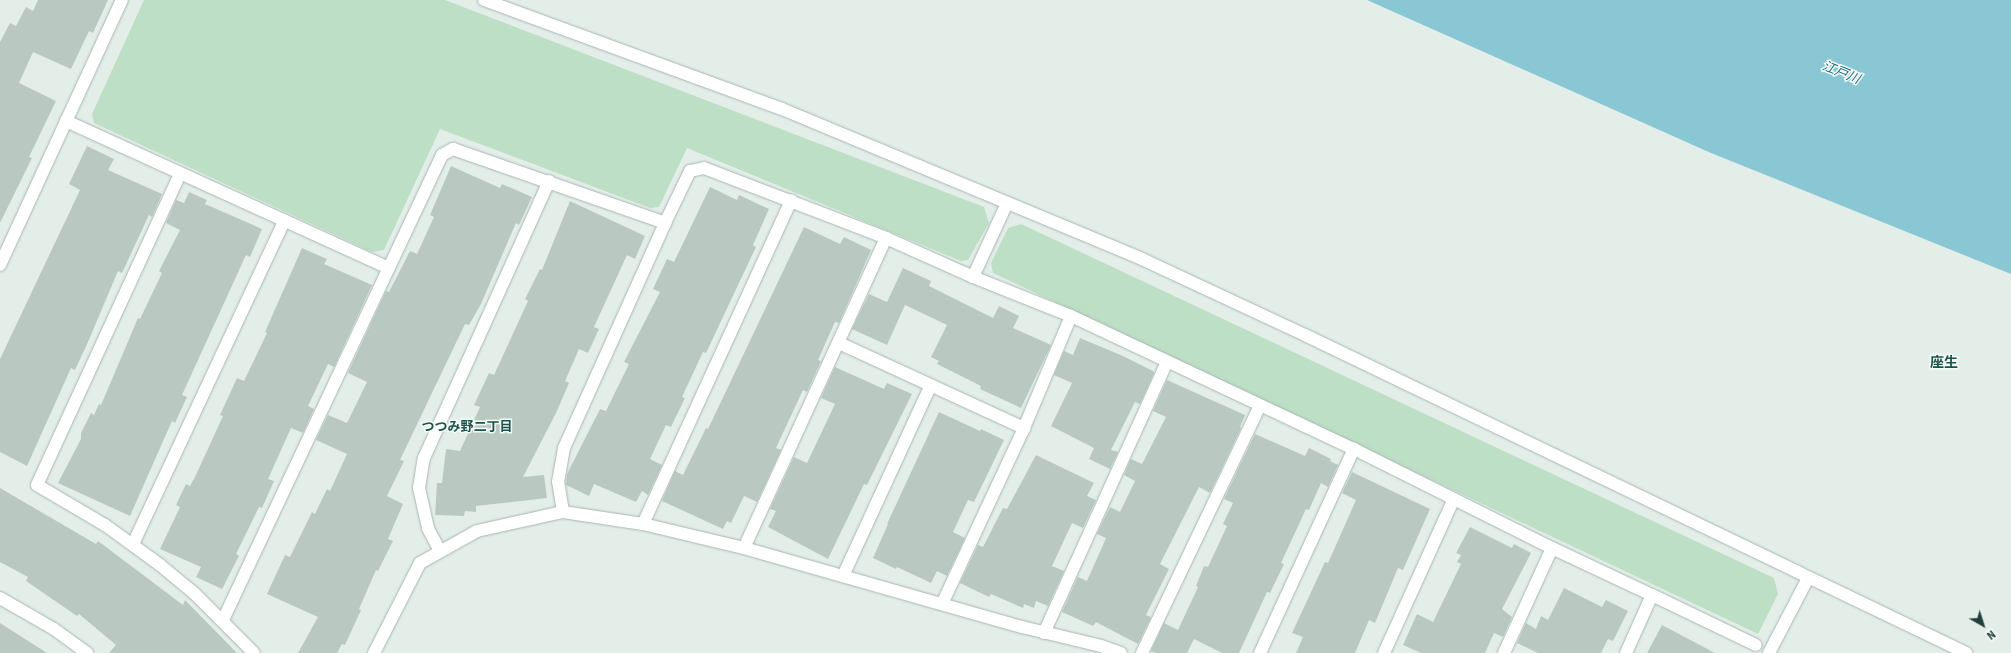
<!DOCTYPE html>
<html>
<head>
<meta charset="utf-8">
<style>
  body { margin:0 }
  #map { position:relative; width:2011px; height:653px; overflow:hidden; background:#e4eee9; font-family:"Source Sans 3","Noto Sans JP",sans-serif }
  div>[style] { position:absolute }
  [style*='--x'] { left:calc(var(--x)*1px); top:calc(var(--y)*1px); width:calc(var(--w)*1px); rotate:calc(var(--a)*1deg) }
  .green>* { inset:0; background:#bcdfc6 }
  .water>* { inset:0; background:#8ac7d4 }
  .building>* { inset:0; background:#b9c9c2 }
  .roads { filter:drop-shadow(0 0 1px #a6b6b1) drop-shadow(0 0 1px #a6b6b1) }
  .minor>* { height:12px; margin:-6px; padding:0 6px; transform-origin:6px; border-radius:6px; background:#fff }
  span { translate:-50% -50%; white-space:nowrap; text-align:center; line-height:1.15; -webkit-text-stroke:3px #f4faf7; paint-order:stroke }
  .water-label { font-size:13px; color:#1a6b7e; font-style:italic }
  .neighbourhood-label { font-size:13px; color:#1d5347; font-weight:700 }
  .quarter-label { font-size:14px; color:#1d5347; font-weight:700 }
  .north { position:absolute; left:1963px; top:605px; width:40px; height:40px; -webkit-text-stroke:3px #f4faf7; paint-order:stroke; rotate:141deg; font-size:11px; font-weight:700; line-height:16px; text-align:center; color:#224039 }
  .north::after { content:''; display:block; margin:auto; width:14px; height:18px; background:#224039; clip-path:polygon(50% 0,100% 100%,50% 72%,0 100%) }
</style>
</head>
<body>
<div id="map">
  <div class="green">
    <div style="clip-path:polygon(144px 0,445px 0,984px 207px,989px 223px,968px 260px,961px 261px,687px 148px,659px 207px,650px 208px,440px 129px,384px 250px,372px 252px,94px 123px,92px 114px)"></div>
    <div style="clip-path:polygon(1021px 224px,1774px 578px,1778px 594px,1758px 634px,993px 273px,991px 263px,1008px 228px)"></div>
  </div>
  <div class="water">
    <div style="clip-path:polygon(1367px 0,2011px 0,2011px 274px,1711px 153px)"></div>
  </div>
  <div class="building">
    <div style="clip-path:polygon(38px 0,108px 0,93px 33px,89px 31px,71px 69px,33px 52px,19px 83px,56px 101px,29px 157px,32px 158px,0 223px,0 42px,10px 23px,16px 26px,26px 7px,33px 11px)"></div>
    <div style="clip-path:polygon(87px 146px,114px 159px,108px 170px,162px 194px,152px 217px,149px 215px,122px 273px,118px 271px,88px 342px,75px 370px,71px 368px,27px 466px,0 452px,0 359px,80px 190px,69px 184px)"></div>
    <div style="clip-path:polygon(451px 166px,500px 188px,502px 184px,532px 197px,519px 225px,516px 223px,481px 304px,469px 325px,465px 324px,400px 460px,404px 461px,387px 496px,403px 504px,388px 539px,393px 541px,378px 571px,376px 570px,359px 609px,361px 610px,345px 645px,342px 644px,337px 653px,298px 653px,318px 617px,267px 594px,285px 555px,290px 557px,312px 512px,315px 514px,327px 489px,330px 491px,347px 454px,316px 440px,328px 415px,347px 423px,367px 382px,348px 373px,386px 291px,389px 292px,410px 251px,417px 254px,434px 217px,430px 215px)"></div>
    <div style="clip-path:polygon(710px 187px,737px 200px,739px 195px,769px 209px,753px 245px,756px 247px,706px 353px,703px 352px,682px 397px,685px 398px,671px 427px,666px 425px,650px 459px,662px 465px,648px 495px,642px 491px,636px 502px,594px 484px,589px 496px,566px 485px,567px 474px,600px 409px,606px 411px,629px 364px,624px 362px,660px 292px,653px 289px,667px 259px,674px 262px)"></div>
    <div style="clip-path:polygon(189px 192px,207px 200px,205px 204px,262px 229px,250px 257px,246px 255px,182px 395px,187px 397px,175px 423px,172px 421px,130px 516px,58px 483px,81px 439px,81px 433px,91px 413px,94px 415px,99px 404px,101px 405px,138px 318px,140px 319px,162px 273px,159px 271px,180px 230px,166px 223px,176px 200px,184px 203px)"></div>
    <div style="clip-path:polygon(570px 201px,645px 236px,635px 259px,627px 255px,594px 327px,599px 329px,588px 353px,579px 349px,565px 381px,569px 383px,556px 413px,523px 477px,544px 475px,547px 498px,476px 506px,476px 512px,465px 511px,464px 516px,435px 515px,437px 483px,442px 483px,446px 449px,460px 451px,480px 407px,474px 405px,489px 373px,494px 375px,528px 301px,525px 299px,540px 269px,542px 270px)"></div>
    <div style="clip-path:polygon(804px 227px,840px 244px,844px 237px,871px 250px,839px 323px,835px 322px,818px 360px,821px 361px,807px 392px,803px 390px,776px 448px,781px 450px,757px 502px,744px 496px,731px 523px,727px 521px,723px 529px,662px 501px,675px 471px,683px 475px,706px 428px,708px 429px)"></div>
    <div style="clip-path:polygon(302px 248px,327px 259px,324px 264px,372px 285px,334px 367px,328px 364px,308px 406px,314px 409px,303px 433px,291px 428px,268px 479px,274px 481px,262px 508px,259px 507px,236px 554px,239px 556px,222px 589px,196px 577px,201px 567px,160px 549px,180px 507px,176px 505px,186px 484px,190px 486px,195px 477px,223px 416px,220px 415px,237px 378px,244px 381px,267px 333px,265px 332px)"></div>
    <div style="clip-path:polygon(903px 268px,931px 281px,929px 286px,993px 318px,999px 306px,1019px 316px,1013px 328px,1051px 345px,1021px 408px,980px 389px,981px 386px,937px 364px,939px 361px,931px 357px,947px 325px,905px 305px,887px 345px,852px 329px,869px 294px,887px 302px)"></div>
    <div style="clip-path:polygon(1080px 338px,1123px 356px,1153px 371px,1154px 373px,1140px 404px,1135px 402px,1111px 450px,1118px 452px,1110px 469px,1089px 459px,1094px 448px,1051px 426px,1072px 383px,1054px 375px,1064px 351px,1073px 355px)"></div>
    <div style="clip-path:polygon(835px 367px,884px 389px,887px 383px,912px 394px,867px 485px,864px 484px,828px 559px,768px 527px,776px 511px,770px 509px,794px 457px,807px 463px,835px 404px,821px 398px)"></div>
    <div style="clip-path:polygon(1167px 380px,1245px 415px,1240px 427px,1241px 428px,1210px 493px,1199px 487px,1160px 564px,1169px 569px,1146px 615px,1151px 617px,1138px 644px,1096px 622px,1093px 626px,1062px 612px,1078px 577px,1087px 581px,1106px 538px,1097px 534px,1110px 507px,1120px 512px,1135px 481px,1124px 475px,1131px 459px,1142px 464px,1166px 417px,1153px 411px)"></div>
    <div style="clip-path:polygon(939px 412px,980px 431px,981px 429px,1004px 440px,974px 502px,968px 500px,953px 532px,965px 538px,947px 576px,937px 571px,931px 583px,897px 567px,896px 569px,873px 558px,888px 524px,887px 524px)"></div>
    <div style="clip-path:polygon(1255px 434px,1305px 456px,1309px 448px,1331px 459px,1330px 461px,1338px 465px,1328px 487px,1321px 483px,1309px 510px,1306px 509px,1281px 563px,1284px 564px,1270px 593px,1267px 592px,1239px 653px,1222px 653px,1194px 639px,1187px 653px,1156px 653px,1151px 651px,1164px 623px,1178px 630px,1198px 587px,1196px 586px,1204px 566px,1208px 567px,1227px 526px,1223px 524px,1233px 503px,1224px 499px)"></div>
    <div style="clip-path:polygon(1036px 455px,1094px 483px,1087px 496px,1096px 500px,1083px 528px,1072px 523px,1052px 566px,1064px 571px,1048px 606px,1036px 601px,1034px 608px,1024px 604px,1023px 608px,991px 594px,989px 597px,960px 583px,978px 545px,983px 547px,1003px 508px,1007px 509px)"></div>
    <div style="clip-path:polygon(1352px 472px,1430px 509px,1403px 570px,1398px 568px,1375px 623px,1369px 620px,1355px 653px,1296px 653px,1303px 637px,1292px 633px,1325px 562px,1328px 563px,1356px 500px,1342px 493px)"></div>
    <div style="clip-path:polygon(0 488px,96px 544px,98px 541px,183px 605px,185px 600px,237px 653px,109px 653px,116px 645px,79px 614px,77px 616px,26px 581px,28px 577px,0 562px)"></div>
    <div style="clip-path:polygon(1470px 527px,1512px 548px,1514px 544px,1531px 553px,1502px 609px,1512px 617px,1503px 637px,1494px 633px,1485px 653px,1421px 653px,1403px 645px,1417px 614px,1433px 622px,1461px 564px,1457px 562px,1461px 555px,1456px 553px)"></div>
    <div style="clip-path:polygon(1564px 588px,1602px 607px,1606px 600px,1628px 611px,1613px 641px,1608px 639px,1601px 653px,1538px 653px,1517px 643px,1526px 623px,1536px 629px,1541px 616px,1548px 620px)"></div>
    <div style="clip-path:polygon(0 623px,47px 653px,0 653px)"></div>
    <div style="clip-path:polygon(1662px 625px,1715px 653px,1647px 653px)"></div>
  </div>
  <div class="roads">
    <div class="minor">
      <div style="--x:484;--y:0;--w:317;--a:20.1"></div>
      <div style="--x:782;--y:109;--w:390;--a:22.6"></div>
      <div style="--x:1142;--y:259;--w:180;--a:25"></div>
      <div style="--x:1305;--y:335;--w:734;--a:25.69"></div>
      <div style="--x:66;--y:121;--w:354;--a:24.5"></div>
      <div style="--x:180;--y:174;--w:342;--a:114.7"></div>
      <div style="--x:37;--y:485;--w:79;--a:30.5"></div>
      <div style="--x:105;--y:525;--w:68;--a:36"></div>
      <div style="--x:160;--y:565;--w:45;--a:39.6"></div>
      <div style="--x:195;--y:594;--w:83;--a:45"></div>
      <div style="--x:0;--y:265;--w:292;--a:-65.3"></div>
      <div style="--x:973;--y:277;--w:81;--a:-65.3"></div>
      <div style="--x:839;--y:343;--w:204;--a:24.7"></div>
      <div style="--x:563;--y:512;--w:30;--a:-99"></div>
      <div style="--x:558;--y:482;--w:35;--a:-80"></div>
      <div style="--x:564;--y:448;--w:247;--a:-65.8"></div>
      <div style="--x:643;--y:524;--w:356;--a:-65.4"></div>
      <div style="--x:133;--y:544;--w:357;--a:-64.9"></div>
      <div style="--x:744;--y:548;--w:341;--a:-65.4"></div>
      <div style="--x:440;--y:551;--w:26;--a:-118"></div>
      <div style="--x:428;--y:528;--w:41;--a:-102.7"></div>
      <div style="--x:419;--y:488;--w:30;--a:-81"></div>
      <div style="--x:424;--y:458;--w:304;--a:-65.7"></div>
      <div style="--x:843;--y:576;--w:210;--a:-65.3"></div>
      <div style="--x:1652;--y:595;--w:115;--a:25.7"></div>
      <div style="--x:0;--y:598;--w:62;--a:29.9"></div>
      <div style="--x:54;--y:629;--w:41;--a:36"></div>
      <div style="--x:942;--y:604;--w:194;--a:-65"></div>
      <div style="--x:1024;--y:428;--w:121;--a:-67.2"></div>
      <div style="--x:223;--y:620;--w:514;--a:-64.78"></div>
      <div style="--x:442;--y:155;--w:13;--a:-29"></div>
      <div style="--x:453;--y:149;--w:225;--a:19.2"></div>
      <div style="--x:665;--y:223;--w:58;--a:-64.3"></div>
      <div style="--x:690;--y:171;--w:14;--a:-12"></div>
      <div style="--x:704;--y:168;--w:195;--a:21"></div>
      <div style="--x:886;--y:238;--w:95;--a:24.1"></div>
      <div style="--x:973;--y:277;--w:105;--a:21.7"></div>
      <div style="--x:1071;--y:316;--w:313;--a:25.2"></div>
      <div style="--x:1354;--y:449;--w:221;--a:26.6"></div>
      <div style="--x:1552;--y:548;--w:110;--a:25.2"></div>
      <div style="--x:1652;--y:595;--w:64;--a:114.1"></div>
      <div style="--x:1044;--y:633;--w:298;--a:-65.6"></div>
      <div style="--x:374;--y:653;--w:101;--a:-62.9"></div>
      <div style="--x:420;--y:563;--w:65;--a:-29.3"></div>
      <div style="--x:477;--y:531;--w:88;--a:-12.5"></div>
      <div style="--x:563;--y:512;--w:81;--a:8.5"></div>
      <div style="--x:643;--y:524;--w:104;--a:13.4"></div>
      <div style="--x:744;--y:548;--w:289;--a:15.9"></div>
      <div style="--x:1022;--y:627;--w:81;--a:13.5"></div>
      <div style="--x:1101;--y:646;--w:21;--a:19"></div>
      <div style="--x:1142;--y:653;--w:274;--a:-64.5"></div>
      <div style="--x:1260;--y:653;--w:225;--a:-65.3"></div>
      <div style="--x:1384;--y:653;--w:169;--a:-65.6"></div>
      <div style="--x:1504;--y:653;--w:115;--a:-65.4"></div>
      <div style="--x:1769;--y:653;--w:85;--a:-62.5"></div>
    </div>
  </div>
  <div class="water-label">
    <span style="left:1841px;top:73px;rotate:22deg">江戸川</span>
  </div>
  <div class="neighbourhood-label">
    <span style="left:467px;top:427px">つつみ野二丁目</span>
  </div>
  <div class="quarter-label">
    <span style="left:1944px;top:363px">座生</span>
  </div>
  <div class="north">N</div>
</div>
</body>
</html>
